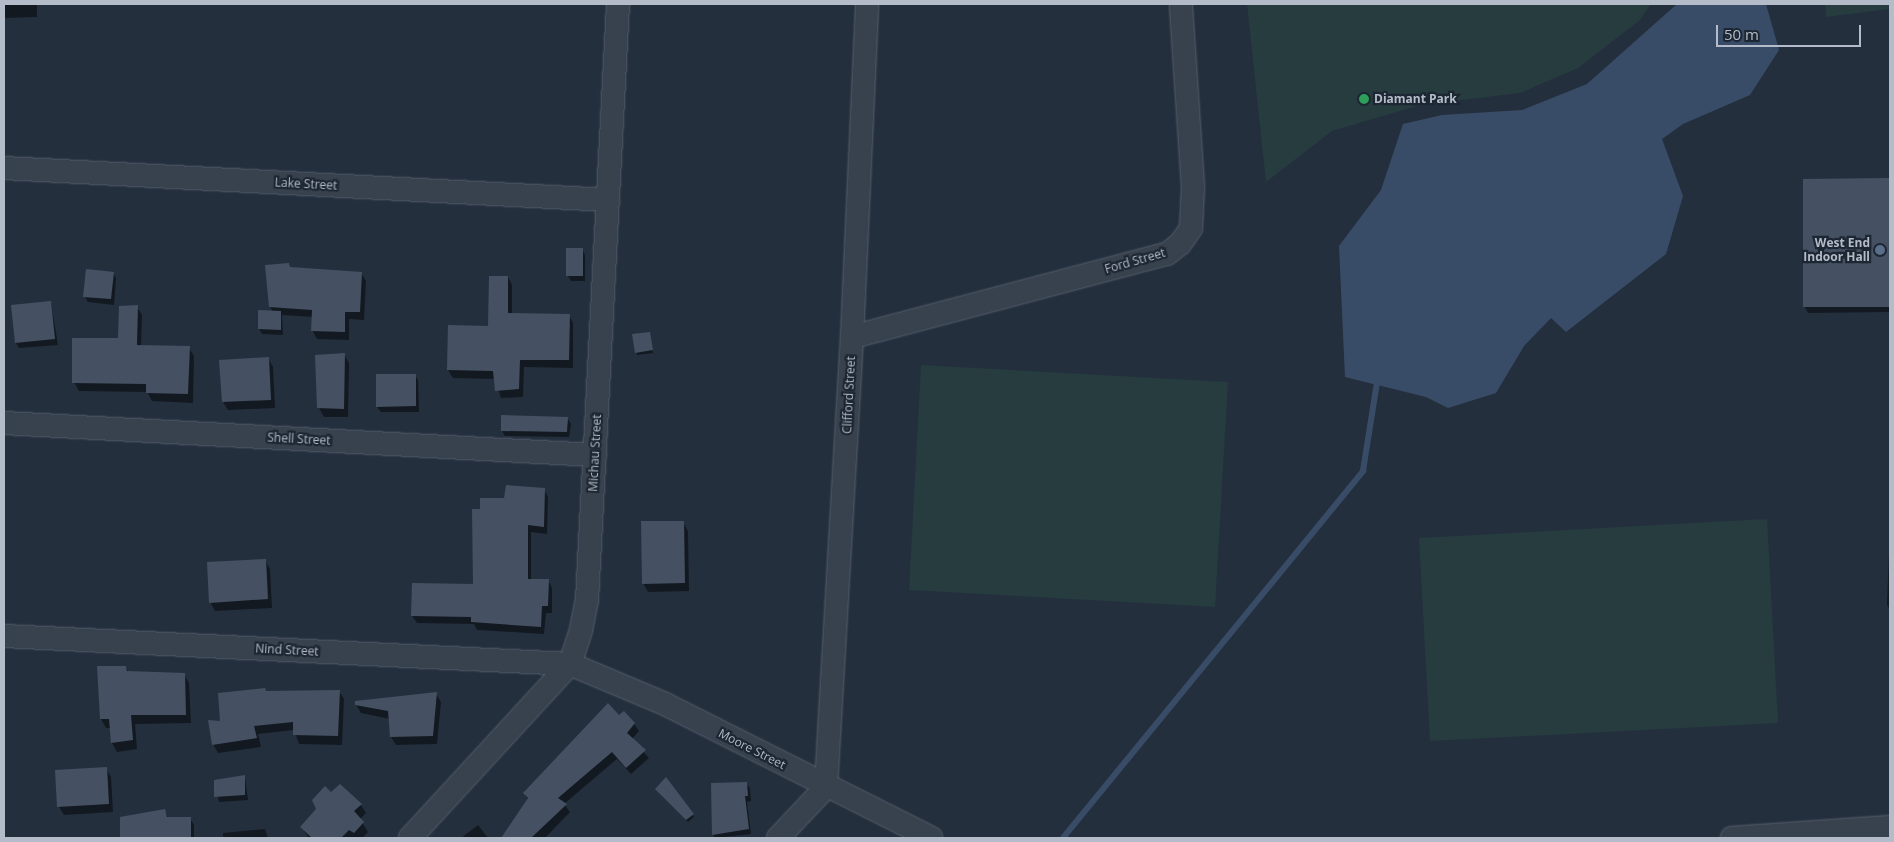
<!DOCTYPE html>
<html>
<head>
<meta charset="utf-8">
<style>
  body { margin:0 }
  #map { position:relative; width:1894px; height:842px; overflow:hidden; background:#242f3e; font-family:"Open Sans",sans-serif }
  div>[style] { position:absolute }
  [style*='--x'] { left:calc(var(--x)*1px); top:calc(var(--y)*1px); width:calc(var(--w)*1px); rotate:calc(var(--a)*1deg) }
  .green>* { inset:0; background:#263c3f }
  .water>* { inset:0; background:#394c67 }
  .shadow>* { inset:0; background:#0007 }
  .stream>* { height:5.5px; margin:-2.75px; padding:0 2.75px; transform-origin:2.75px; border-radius:2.75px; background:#394c67 }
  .building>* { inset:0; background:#455162 }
  .roads { filter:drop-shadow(0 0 1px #565f6c) drop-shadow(0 0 1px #565f6c) }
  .street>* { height:22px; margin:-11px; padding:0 11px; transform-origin:11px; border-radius:11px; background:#38414e }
  .dots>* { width:14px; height:14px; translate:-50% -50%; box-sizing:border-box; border:2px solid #1d2633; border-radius:50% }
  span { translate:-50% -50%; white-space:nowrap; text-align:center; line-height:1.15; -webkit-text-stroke:4.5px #1d2633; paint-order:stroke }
  .poi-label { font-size:12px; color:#b4bcc9; font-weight:700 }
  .left { translate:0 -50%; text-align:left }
  .right { translate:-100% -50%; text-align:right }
  .street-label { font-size:12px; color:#b4bcc9 }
  .frame { position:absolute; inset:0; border:5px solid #b4bcc9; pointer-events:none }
  .scale { position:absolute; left:1716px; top:25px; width:145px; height:22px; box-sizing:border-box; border:2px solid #b4bcc9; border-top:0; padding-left:6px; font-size:15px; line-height:18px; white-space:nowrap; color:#b4bcc9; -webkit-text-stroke:4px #1d2633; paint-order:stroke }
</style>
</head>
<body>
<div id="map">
  <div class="green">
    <div style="clip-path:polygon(1247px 4px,1651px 4px,1640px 20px,1578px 68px,1520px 93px,1420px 105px,1332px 131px,1266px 182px)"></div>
    <div style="clip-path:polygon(1825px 4px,1890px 4px,1890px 9px,1826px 17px)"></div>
    <div style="clip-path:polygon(921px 365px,1228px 382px,1215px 607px,909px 590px)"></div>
    <div style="clip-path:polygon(1767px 519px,1778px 723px,1430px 741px,1419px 538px)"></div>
  </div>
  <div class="water">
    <div style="clip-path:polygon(1677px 4px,1766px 4px,1779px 50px,1750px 95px,1683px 124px,1662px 139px,1683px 196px,1666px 254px,1566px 332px,1551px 318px,1524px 346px,1496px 393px,1448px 408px,1426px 397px,1345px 377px,1339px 246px,1381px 190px,1403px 124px,1442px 115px,1522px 110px,1587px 84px)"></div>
  </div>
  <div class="shadow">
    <div style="clip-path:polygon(4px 4px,37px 4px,37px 17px,4px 18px)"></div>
    <div style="clip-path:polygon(1890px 179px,1890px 312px,1808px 313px,1805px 307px,1804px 180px)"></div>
    <div style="clip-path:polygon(582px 249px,585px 255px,585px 281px,571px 281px,568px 276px)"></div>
    <div style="clip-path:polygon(289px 264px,291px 269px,361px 273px,366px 281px,364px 320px,349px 319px,349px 340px,317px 339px,312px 330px,313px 317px,282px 315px,283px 335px,262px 334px,259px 329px,273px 312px,270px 306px)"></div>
    <div style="clip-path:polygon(113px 273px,116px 278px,114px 305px,88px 302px,85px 297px)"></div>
    <div style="clip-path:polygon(508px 277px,512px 285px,512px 314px,569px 315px,573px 323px,573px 368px,524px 367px,523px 397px,501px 398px,495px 379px,453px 378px,448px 370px,490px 327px)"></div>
    <div style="clip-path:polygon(51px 302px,58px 345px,19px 348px,16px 343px)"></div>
    <div style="clip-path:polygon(137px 307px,142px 315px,141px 346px,189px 348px,194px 356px,193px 403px,152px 401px,147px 392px,79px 391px,74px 382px,119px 339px)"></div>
    <div style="clip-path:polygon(649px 333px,653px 353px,637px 355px,636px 352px)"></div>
    <div style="clip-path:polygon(344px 354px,349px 363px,348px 417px,324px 417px,319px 408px,316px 356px)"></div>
    <div style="clip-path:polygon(268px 358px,273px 367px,275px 408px,228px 410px,223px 402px)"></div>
    <div style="clip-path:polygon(415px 375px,418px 380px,419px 412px,381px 412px,377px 407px)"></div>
    <div style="clip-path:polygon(568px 419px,571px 424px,569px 437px,505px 436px,502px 431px)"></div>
    <div style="clip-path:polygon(544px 490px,548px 497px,547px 534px,531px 532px,531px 580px,548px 580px,552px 588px,552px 613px,546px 613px,544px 634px,477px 630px,474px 624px,417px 623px,412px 616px,474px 586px,481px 511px,505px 499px)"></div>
    <div style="clip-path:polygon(683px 522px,688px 531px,689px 591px,648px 592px,643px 583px)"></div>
    <div style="clip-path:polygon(1889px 552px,1890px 552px,1890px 610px,1887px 605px)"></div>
    <div style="clip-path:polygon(265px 560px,270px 569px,272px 608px,215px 611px,210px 602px)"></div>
    <div style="clip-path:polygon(126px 667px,129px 672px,184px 674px,189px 683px,191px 723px,135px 724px,137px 749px,117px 752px,112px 743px,111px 728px,106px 728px,101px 719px)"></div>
    <div style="clip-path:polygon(339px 691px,344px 699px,342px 745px,299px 744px,294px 730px,258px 734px,261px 747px,218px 753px,213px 744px,221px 722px,266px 692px)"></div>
    <div style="clip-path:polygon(436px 694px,441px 702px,437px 744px,396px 745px,391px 737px,390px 719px,361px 713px,356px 705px)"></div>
    <div style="clip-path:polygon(619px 717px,634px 724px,639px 731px,632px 739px,649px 758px,631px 774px,617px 759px,564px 804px,570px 812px,545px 838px,511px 838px,507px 831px,528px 800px,524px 793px)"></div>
    <div style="clip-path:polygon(106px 769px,111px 777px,113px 812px,64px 815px,59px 807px)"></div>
    <div style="clip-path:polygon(245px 777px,248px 800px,219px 802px,215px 781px)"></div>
    <div style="clip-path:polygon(746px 783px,750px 788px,751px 801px,747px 802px,751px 834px,715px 838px,713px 835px)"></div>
    <div style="clip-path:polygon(658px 791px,693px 815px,694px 817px,688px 822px)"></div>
    <div style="clip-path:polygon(361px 805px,366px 813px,360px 819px,368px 832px,362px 838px,309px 838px,301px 827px)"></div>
    <div style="clip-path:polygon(164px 810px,168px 817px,190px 818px,194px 825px,194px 838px,121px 838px,121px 818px)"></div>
    <div style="clip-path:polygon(478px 825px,488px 838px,461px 838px)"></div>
    <div style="clip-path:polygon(265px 829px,268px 838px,223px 838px,223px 833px)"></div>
  </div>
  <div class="stream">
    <div style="--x:1063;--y:838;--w:474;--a:-50.7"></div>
    <div style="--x:1363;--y:471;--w:89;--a:-81"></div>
  </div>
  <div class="building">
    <div style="clip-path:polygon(1890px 178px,1890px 307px,1803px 307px,1803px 179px)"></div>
    <div style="clip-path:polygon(566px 248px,583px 248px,583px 276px,566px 276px)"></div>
    <div style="clip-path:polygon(289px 263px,290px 267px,362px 272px,360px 312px,345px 312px,345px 332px,311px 331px,312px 310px,269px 307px,265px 265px)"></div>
    <div style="clip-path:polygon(86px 269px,114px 272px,111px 299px,83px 297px)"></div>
    <div style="clip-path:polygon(489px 276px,508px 276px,508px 313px,570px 314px,569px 360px,520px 360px,519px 389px,495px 391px,493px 371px,447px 370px,448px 325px,488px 326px)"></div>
    <div style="clip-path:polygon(51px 301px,55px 339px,15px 343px,11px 305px)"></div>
    <div style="clip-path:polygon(138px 305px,137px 345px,190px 346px,188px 394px,146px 393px,146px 384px,72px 383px,72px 338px,118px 338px,119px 306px)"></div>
    <div style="clip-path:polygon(258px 310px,281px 311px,281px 330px,258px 329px)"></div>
    <div style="clip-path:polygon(650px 332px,653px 350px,635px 353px,632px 334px)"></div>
    <div style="clip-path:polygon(345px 353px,344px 409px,317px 408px,315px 355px)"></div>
    <div style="clip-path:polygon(269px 357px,271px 400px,222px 402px,219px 360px)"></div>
    <div style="clip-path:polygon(376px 374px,416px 374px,416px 406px,376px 407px)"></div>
    <div style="clip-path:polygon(501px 415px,568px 417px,567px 432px,501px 431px)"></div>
    <div style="clip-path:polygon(506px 485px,545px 488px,544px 527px,528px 525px,528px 579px,549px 579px,548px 606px,542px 606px,541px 627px,471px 622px,471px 617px,411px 616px,412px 583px,473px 584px,472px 509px,480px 509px,480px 498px,504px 498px)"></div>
    <div style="clip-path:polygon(641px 521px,684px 521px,685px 583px,642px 584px)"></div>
    <div style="clip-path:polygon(266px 559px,268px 599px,209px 603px,207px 562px)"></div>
    <div style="clip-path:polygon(97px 666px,126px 666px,127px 671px,185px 673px,186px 715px,131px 715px,133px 740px,111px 743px,109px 719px,100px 719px)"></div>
    <div style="clip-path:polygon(265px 688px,266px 691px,340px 690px,338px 736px,293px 735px,293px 722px,254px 726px,257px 738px,212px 745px,208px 720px,220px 721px,218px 693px)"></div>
    <div style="clip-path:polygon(437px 692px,433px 736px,390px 737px,388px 711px,355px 705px,355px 701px)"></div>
    <div style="clip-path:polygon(608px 703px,619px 715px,624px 711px,635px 723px,627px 733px,646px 750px,626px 768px,612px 752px,558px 798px,567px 804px,531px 838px,501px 838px,528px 798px,523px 793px)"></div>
    <div style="clip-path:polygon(107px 767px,109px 804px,57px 807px,55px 770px)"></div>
    <div style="clip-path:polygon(245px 775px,245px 795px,214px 797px,214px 780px)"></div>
    <div style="clip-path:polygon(666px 777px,694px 814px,686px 820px,655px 789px)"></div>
    <div style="clip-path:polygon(747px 782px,748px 796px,745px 796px,749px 829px,712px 835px,711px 783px)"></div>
    <div style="clip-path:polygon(340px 784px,362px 804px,354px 811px,364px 822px,354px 833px,349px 830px,341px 838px,312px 838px,300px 827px,316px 809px,312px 800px,325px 786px,331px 792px)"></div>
    <div style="clip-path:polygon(165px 809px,167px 817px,191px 817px,191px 838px,120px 838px,120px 817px)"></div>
  </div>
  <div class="roads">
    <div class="street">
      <div style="--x:4;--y:168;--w:605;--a:3.03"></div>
      <div style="--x:852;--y:337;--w:326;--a:-14.8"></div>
      <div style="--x:1167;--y:254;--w:16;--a:-38"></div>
      <div style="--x:1180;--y:244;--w:19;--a:-55"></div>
      <div style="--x:1191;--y:228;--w:41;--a:-87.2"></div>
      <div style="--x:1193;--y:187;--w:183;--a:-93.8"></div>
      <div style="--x:4;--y:423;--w:592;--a:3.1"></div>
      <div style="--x:4;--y:636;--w:567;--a:2.83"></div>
      <div style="--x:570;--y:664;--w:103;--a:22.8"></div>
      <div style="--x:665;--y:704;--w:298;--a:26.7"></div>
      <div style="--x:410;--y:838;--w:236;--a:-47.4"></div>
      <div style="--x:570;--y:664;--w:36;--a:-72"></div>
      <div style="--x:581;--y:630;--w:31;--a:-79"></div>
      <div style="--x:587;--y:600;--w:597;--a:-87.02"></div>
      <div style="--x:778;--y:838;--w:70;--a:-46.7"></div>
      <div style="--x:826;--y:787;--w:451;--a:-86.7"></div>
      <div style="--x:852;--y:337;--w:333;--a:-87.4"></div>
      <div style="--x:1732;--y:838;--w:158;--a:-4"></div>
    </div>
  </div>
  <div class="dots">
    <div style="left:1364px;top:99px;background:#2e9e5b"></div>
    <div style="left:1880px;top:250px;background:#5c6f8a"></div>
  </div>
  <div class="poi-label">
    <span class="left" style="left:1374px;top:99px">Diamant Park</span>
    <span class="right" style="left:1870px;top:250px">West End<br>Indoor Hall</span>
  </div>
  <div class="street-label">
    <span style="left:306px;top:184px;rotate:3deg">Lake Street</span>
    <span style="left:1135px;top:261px;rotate:-16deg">Ford Street</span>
    <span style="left:849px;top:395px;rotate:-87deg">Clifford Street</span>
    <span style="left:299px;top:439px;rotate:3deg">Shell Street</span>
    <span style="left:595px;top:453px;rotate:-87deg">Michau Street</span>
    <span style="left:287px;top:650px;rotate:3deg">Nind Street</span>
    <span style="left:752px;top:749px;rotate:27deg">Moore Street</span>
  </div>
  <div class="frame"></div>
  <div class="scale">50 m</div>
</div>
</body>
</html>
